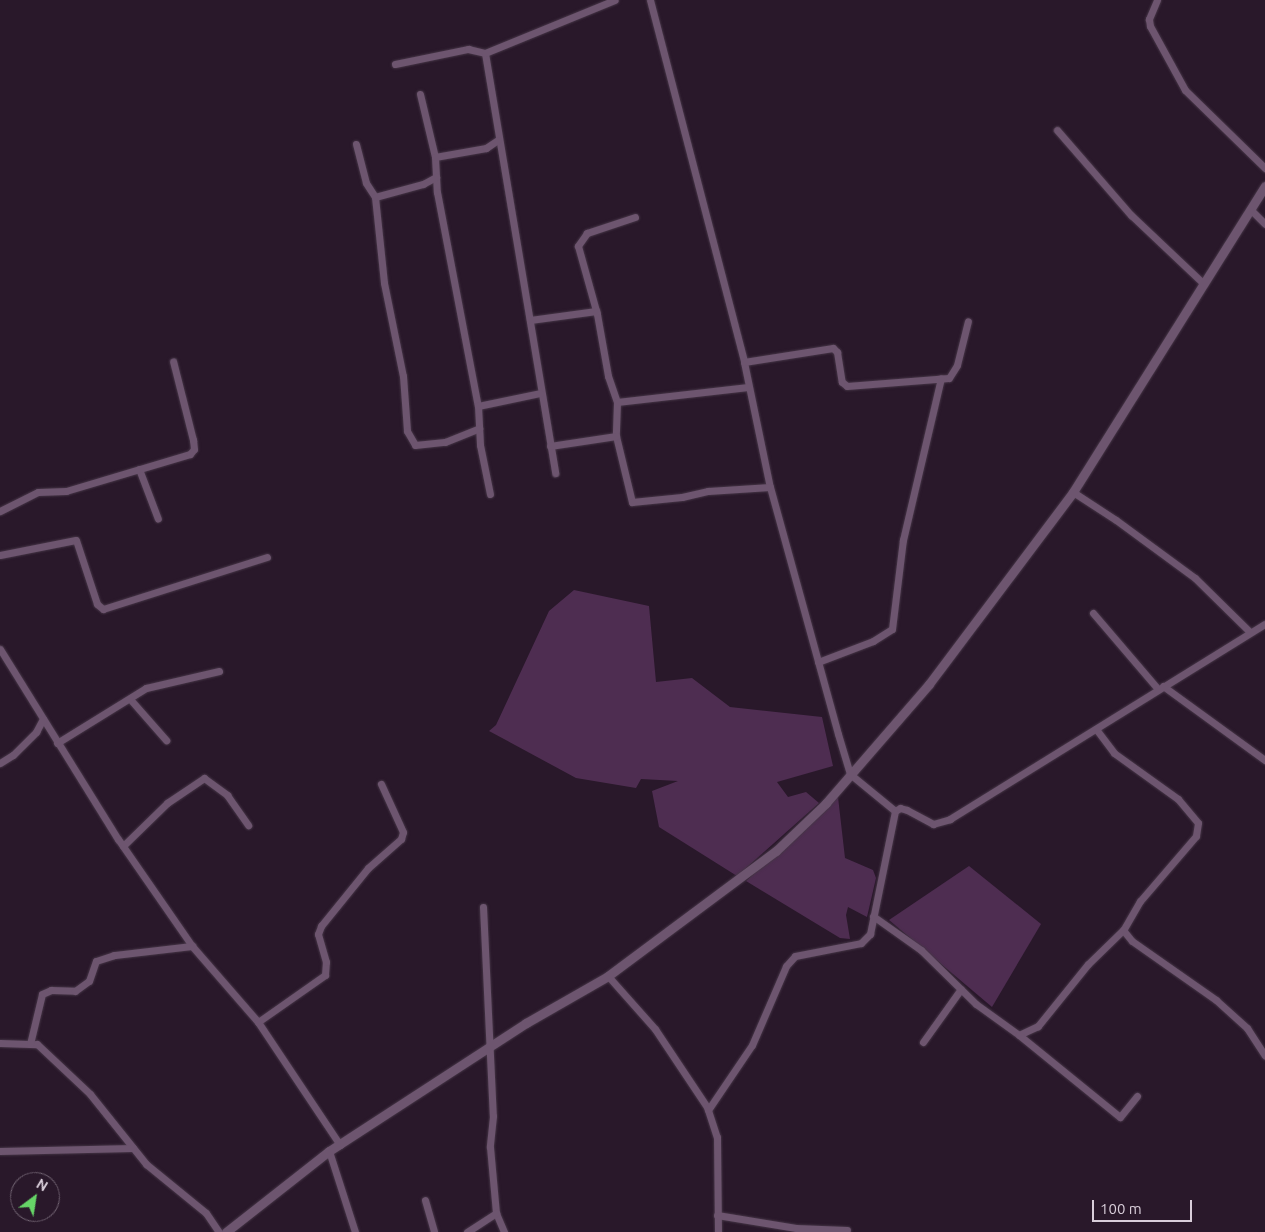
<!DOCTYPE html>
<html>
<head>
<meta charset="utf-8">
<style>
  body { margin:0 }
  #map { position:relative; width:1265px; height:1232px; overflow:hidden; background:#29182a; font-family:Ubuntu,sans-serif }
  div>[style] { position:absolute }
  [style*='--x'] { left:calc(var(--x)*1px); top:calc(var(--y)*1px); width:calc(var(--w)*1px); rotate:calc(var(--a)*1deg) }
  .green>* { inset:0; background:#4e2d51 }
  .roads { filter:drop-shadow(0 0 1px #453546) drop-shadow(0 0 1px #453546) }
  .minor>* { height:7px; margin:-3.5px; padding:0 3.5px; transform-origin:3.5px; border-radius:3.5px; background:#6d556f }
  .tertiary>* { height:9px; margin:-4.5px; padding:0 4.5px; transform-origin:4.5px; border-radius:4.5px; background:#6d556f }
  span { translate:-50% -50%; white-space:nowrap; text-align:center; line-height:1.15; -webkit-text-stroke:4px #29182a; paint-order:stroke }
  .north { position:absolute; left:10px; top:1172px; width:50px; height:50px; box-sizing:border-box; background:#29182a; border:1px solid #6f6170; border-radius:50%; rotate:31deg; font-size:14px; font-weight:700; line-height:20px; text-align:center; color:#d9ceda }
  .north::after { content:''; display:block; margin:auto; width:18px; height:22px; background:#66d467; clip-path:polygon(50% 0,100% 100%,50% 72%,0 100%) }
  .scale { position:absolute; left:1092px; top:1200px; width:100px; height:22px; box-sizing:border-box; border:2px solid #d9ceda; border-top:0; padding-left:6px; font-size:15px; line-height:18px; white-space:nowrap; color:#d9ceda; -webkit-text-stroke:4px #29182a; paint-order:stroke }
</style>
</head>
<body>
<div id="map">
  <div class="green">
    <div style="clip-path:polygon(574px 590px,649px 606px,656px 682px,692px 678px,730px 707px,822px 717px,833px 766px,777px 782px,788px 797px,806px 792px,819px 803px,737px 876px,659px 827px,652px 791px,678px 781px,641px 779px,636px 788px,576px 778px,489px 731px,496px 725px,549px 611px)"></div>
    <div style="clip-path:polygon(838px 797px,845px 858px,873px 870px,876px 878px,867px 917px,848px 907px,846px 915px,850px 939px,840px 938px,746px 881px)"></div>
    <div style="clip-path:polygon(969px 866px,1041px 924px,992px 1007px,889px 920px)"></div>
  </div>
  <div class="roads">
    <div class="minor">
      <div style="--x:650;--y:0;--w:374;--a:75.4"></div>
      <div style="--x:744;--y:362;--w:128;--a:78.3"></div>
      <div style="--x:770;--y:487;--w:256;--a:74.6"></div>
      <div style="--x:838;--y:734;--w:42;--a:73.3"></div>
      <div style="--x:850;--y:774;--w:58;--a:39.4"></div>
      <div style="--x:1157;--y:0;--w:21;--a:113"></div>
      <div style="--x:1149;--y:19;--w:7;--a:82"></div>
      <div style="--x:1150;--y:26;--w:73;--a:61.3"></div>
      <div style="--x:1185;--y:90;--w:112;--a:44.3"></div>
      <div style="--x:485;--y:53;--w:426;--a:80.5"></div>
      <div style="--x:395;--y:64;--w:75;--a:-11.6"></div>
      <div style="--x:468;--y:49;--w:17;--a:13"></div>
      <div style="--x:485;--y:53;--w:140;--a:-22.2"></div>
      <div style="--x:420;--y:94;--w:65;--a:76.6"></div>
      <div style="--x:435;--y:157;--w:35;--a:87"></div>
      <div style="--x:437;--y:192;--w:218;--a:79.2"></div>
      <div style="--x:478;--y:406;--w:39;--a:87"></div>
      <div style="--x:480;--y:445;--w:50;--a:78.5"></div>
      <div style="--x:1057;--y:130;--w:113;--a:49"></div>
      <div style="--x:1131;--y:215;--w:100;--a:43.4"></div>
      <div style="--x:356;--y:144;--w:40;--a:75.6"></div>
      <div style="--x:366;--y:183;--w:17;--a:57"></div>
      <div style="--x:375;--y:197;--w:86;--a:84"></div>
      <div style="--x:384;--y:283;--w:95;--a:78.5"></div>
      <div style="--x:403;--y:376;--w:55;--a:85.8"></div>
      <div style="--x:407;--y:431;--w:16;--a:60"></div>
      <div style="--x:415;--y:445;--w:30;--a:-6"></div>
      <div style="--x:445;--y:442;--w:37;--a:-22"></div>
      <div style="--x:435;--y:157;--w:52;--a:-10"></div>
      <div style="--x:486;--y:148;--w:14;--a:-34"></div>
      <div style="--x:375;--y:197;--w:50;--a:-15.2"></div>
      <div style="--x:423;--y:184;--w:15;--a:-28"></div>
      <div style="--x:1250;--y:209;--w:21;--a:45"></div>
      <div style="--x:635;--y:217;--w:51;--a:161.6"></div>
      <div style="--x:587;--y:233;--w:16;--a:125"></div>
      <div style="--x:578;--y:246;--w:71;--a:74.4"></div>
      <div style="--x:597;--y:314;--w:63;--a:79.9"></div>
      <div style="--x:608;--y:376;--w:28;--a:71"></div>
      <div style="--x:617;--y:402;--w:34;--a:92"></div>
      <div style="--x:616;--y:436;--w:68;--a:76.4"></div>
      <div style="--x:632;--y:502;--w:50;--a:-5.7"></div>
      <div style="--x:682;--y:497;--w:27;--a:-13"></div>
      <div style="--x:708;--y:491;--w:62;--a:-3.7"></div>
      <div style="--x:530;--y:320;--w:67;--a:-7.8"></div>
      <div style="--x:744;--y:362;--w:90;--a:-8.9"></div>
      <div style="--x:833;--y:348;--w:6;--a:45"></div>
      <div style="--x:837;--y:352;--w:30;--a:81"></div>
      <div style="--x:842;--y:382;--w:6;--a:39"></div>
      <div style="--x:847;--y:386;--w:102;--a:-4.5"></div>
      <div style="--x:949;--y:378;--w:15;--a:-58"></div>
      <div style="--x:957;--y:365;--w:45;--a:-76"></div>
      <div style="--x:617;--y:402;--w:132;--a:-6.5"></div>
      <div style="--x:478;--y:406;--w:63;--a:-11.8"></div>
      <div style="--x:550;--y:446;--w:67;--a:-8.6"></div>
      <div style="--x:139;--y:469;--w:53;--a:69.2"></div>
      <div style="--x:1073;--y:492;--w:51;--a:33.1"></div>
      <div style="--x:1116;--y:520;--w:98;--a:36.3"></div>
      <div style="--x:1195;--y:578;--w:77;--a:44.5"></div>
      <div style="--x:0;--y:511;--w:42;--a:-26.6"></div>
      <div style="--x:38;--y:492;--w:28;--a:-2"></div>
      <div style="--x:66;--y:491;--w:129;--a:-16.6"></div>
      <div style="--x:190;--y:454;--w:6;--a:-51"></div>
      <div style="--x:194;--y:449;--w:9;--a:-96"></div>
      <div style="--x:193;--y:440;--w:81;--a:-104.2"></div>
      <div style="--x:0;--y:555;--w:77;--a:-11.2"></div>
      <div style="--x:76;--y:540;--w:67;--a:71.8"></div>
      <div style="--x:97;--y:604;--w:8;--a:40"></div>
      <div style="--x:103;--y:609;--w:172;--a:-17.6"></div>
      <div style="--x:1093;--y:613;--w:100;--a:49.5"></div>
      <div style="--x:0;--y:649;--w:224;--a:58.2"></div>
      <div style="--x:118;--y:839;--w:130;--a:55.3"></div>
      <div style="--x:192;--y:946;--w:101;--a:49"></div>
      <div style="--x:258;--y:1022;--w:148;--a:56.3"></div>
      <div style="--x:818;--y:662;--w:59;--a:-20.9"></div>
      <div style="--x:873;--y:641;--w:22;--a:-32"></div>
      <div style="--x:892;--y:629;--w:90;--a:-83"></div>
      <div style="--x:903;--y:540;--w:166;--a:-76.8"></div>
      <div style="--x:1163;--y:686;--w:126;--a:36"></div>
      <div style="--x:130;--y:699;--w:55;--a:48.7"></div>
      <div style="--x:1096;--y:729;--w:30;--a:53"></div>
      <div style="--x:1114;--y:753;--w:79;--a:35.7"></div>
      <div style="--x:1178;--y:799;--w:31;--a:50"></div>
      <div style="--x:1198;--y:823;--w:13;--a:99"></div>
      <div style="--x:1196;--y:836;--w:86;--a:130.7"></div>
      <div style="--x:1140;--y:901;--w:34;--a:120"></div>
      <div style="--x:1123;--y:930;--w:14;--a:51"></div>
      <div style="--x:1132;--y:941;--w:103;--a:35.1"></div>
      <div style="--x:1216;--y:1000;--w:42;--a:42.1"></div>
      <div style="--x:1247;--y:1028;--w:33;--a:57"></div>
      <div style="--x:57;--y:743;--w:105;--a:-31.7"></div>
      <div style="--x:146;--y:688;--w:75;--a:-13.1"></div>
      <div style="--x:0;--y:763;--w:15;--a:-32"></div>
      <div style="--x:13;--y:755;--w:33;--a:-45"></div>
      <div style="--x:36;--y:732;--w:15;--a:-62"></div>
      <div style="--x:123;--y:846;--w:62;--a:-44.3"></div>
      <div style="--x:167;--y:803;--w:45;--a:-34"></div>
      <div style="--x:204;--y:778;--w:29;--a:36"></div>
      <div style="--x:227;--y:795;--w:37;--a:55"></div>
      <div style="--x:483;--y:907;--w:209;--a:87.3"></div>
      <div style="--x:493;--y:1116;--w:31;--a:96"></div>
      <div style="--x:490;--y:1147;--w:66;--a:84.8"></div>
      <div style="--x:496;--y:1213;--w:21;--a:67"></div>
      <div style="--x:873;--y:916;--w:59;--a:35.3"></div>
      <div style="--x:921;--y:950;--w:77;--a:44.5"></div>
      <div style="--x:976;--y:1004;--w:53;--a:35.8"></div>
      <div style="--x:1123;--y:930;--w:49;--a:135.8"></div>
      <div style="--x:1088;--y:964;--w:80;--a:128.9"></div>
      <div style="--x:1038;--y:1026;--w:21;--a:155"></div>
      <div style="--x:1019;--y:1035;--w:130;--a:39.1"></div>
      <div style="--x:1120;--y:1117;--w:27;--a:-51"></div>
      <div style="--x:608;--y:976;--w:71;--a:48.4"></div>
      <div style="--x:655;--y:1029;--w:94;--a:56.3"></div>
      <div style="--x:707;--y:1107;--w:32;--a:72"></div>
      <div style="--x:717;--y:1137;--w:95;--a:89.4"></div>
      <div style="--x:258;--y:1022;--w:82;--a:-35"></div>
      <div style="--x:325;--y:975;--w:13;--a:-86"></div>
      <div style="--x:326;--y:962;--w:29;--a:-106"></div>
      <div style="--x:318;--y:934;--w:9;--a:-69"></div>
      <div style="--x:321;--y:926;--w:75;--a:-51"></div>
      <div style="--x:368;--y:868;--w:44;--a:-41.3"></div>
      <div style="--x:401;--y:839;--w:7;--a:-74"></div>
      <div style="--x:403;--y:832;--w:53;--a:-114.6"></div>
      <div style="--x:923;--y:1042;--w:65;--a:-54.4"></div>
      <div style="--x:0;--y:1043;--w:37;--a:2"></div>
      <div style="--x:37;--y:1044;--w:73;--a:43.3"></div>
      <div style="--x:90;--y:1094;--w:90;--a:51.3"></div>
      <div style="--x:146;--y:1164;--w:77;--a:39.2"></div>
      <div style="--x:206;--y:1213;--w:23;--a:56"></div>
      <div style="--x:30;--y:1044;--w:51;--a:-76.5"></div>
      <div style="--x:42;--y:994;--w:10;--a:-24"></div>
      <div style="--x:51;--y:990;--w:24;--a:2"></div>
      <div style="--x:75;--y:991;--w:17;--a:-36"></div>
      <div style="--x:89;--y:981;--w:21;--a:-71"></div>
      <div style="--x:96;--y:961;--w:19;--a:-18"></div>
      <div style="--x:114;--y:955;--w:79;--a:-6.6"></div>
      <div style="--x:708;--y:1110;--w:78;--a:-55.9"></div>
      <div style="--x:752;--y:1045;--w:86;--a:-66.7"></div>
      <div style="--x:786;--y:966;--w:13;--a:-48"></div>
      <div style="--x:795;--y:956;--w:67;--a:-11.1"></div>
      <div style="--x:861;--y:943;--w:13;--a:-45"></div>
      <div style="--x:870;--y:934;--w:126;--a:-78.5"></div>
      <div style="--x:895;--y:811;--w:6;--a:-31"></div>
      <div style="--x:900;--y:808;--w:7;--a:16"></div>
      <div style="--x:907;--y:810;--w:30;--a:28"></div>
      <div style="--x:933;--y:824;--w:18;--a:-16"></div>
      <div style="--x:950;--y:819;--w:370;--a:-31.8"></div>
      <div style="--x:0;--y:1151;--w:133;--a:-1.3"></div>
      <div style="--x:329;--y:1151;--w:85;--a:72.2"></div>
      <div style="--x:425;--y:1200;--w:33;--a:74"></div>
      <div style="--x:717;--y:1215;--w:80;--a:9.3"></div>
      <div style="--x:796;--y:1228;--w:51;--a:2.2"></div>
      <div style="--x:467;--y:1232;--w:35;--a:-33"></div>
    </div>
    <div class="tertiary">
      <div style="--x:226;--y:1232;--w:131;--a:-38.2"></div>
      <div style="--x:329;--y:1151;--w:235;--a:-33"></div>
      <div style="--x:526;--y:1023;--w:95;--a:-29.8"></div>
      <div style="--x:608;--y:976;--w:209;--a:-36.7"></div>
      <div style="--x:776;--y:851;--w:69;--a:-43.8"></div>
      <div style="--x:826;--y:803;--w:157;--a:-49.1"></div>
      <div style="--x:929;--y:684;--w:240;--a:-53.1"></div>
      <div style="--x:1073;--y:492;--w:361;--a:-57.9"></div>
    </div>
  </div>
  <div class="north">N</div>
  <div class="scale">100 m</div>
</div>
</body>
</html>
